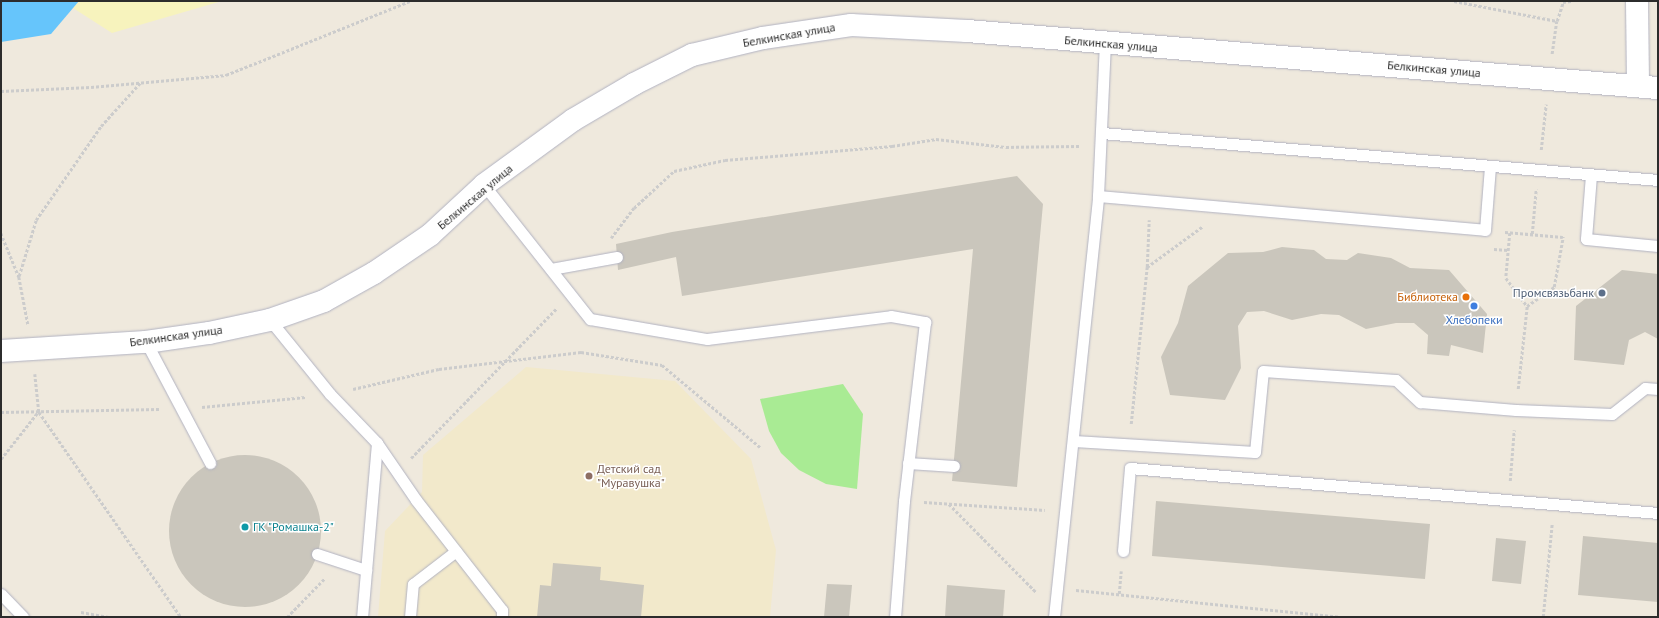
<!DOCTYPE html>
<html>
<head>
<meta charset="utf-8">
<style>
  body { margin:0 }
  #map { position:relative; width:1659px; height:618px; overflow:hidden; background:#efe9dd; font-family:"PT Sans",sans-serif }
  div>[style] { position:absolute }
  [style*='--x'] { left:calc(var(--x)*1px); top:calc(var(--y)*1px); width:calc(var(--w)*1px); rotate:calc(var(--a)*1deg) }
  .education>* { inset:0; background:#f2e9cb }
  .green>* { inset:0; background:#a9eb94 }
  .sand>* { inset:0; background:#f7f3bd }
  .water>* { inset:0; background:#66c5fb }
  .building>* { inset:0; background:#cac6bc }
  .round { border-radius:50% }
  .path>* { height:2.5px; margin-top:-1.25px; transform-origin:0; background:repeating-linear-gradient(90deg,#ccc 0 3px,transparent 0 5px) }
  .roads { filter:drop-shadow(0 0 1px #b1b2c1) drop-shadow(0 0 1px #b1b2c1) }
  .lane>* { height:11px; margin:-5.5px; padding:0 5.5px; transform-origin:5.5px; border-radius:5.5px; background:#fff }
  .street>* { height:22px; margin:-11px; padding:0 11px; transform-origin:11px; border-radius:11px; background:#fff }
  .secondary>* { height:22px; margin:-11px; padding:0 11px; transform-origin:11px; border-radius:11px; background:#fff }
  .dots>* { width:11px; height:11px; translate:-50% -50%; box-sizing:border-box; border:2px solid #fff; border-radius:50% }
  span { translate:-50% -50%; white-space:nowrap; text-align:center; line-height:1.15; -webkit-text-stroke:3px #fff; paint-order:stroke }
  .street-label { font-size:12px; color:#2c2c2c }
  .service-label { font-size:12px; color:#4e5e75 }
  .right { translate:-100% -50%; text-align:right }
  .food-label { font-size:12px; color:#c56008 }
  .shop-label { font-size:12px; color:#366cbe }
  .education-label { font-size:12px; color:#785e54 }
  .left { translate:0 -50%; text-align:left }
  .culture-label { font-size:12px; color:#0d838f }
  .frame { position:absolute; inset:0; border:2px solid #2c2c2c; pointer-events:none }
</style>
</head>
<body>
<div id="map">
  <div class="education">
    <div style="clip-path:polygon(526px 367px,675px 381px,751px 459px,776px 550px,770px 617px,378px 617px,385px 531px,422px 492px,423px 455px)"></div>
  </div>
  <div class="green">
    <div style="clip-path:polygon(843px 384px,863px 414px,857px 489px,826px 484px,799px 470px,781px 453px,769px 431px,760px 399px)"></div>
  </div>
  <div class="sand">
    <div style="clip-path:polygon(79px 1px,222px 1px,112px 33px,73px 8px)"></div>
  </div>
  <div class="water">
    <div style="clip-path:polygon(1px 1px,79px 1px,51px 34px,1px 42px)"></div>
  </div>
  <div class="building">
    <div style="clip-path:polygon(1017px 176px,1043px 204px,1017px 487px,952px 481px,973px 249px,682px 296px,676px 257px,618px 270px,616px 244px,672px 232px)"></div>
    <div style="clip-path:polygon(1282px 247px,1314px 250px,1326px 259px,1347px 260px,1358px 253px,1391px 258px,1410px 268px,1449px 270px,1487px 314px,1483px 353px,1451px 345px,1449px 356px,1427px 354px,1428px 335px,1414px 323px,1396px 323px,1366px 329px,1339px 315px,1321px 314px,1292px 320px,1264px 311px,1247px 312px,1238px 326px,1241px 368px,1225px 400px,1170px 395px,1161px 357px,1178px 323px,1188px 286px,1228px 253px,1263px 252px)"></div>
    <div style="clip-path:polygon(1622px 270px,1658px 274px,1658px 339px,1645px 332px,1629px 340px,1624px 365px,1574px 360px,1576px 306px)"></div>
    <div class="round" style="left:169px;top:455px;width:152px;height:152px"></div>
    <div style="clip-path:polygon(1156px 501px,1430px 524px,1425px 579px,1152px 556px)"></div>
    <div style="clip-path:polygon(1583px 536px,1658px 543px,1658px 602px,1578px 595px)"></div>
    <div style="clip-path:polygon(1496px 538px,1526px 541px,1521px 584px,1492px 581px)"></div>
    <div style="clip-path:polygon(553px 563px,601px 567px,600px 580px,644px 585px,641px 617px,537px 617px,540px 585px,551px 586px)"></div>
    <div style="clip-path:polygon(827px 584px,852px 585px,849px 617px,824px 617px)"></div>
    <div style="clip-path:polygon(947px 585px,1005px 590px,1003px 617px,945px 617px)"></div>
  </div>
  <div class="path">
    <div style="--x:1454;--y:1;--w:105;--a:11"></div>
    <div style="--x:1557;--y:21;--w:34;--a:98"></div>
    <div style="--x:1557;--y:21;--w:20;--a:-72"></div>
    <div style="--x:1563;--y:2;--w:8;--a:-7"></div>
    <div style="--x:1;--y:91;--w:90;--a:-2.5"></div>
    <div style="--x:91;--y:87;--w:136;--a:-5.1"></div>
    <div style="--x:226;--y:75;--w:198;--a:-21.9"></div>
    <div style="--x:1541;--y:150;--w:46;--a:-83.8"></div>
    <div style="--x:1505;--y:232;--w:58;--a:4.9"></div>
    <div style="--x:1;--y:233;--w:48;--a:67.8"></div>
    <div style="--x:19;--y:277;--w:48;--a:79.2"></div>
    <div style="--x:1510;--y:233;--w:45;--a:95.1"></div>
    <div style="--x:1506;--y:278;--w:35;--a:53"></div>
    <div style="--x:1532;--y:234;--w:45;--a:-84.9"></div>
    <div style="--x:611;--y:238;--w:38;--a:-53"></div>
    <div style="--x:634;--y:208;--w:54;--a:-42.8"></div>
    <div style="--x:674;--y:171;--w:52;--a:-12.2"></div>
    <div style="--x:725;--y:160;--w:168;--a:-4.8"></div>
    <div style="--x:892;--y:146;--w:45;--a:-9"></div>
    <div style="--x:936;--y:139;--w:70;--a:6.5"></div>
    <div style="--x:1006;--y:147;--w:74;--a:-0.8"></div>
    <div style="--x:1494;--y:249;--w:14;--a:4"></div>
    <div style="--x:1147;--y:267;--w:47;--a:-87.6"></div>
    <div style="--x:19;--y:276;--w:59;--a:-73.1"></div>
    <div style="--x:36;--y:220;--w:114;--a:-55.3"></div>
    <div style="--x:101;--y:126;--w:58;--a:-47.8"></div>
    <div style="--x:35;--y:374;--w:38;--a:84"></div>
    <div style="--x:39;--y:412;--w:249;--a:55.3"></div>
    <div style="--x:353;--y:389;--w:88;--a:-13.1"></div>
    <div style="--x:439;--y:369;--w:143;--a:-6.8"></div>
    <div style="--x:581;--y:352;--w:82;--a:9.1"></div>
    <div style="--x:662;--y:365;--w:128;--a:39.9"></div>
    <div style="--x:1518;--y:389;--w:83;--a:-83.8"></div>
    <div style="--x:1527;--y:306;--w:33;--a:-35"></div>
    <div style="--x:1554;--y:287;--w:51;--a:-79.8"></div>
    <div style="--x:202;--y:407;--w:104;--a:-5.5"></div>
    <div style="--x:1;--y:412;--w:158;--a:-1.1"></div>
    <div style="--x:1131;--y:424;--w:158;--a:-84.2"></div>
    <div style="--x:1147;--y:267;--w:69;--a:-36.2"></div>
    <div style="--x:411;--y:458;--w:209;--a:-45.8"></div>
    <div style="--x:1;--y:459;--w:60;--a:-51.8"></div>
    <div style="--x:1510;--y:481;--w:51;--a:-85.5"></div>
    <div style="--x:924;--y:502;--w:121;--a:3.8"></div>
    <div style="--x:949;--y:504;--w:125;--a:45.3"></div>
    <div style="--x:1076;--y:590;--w:265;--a:5.8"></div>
    <div style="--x:1119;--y:594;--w:23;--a:-85"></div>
    <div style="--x:81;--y:612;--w:28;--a:10"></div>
    <div style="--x:287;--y:617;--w:54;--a:-45.7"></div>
    <div style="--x:1543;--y:617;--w:93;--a:-84.5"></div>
  </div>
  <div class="roads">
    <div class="lane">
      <div style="--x:1102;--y:133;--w:558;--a:4.83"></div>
      <div style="--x:1591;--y:175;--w:64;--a:94.5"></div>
      <div style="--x:1586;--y:239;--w:72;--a:5.6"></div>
      <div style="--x:484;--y:185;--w:171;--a:51.7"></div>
      <div style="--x:590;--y:319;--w:119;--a:9.7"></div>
      <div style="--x:707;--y:339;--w:185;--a:-7.1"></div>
      <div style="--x:891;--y:316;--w:35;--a:10"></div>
      <div style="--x:925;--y:322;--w:180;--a:96.7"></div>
      <div style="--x:904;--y:501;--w:116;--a:94.4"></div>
      <div style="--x:1098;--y:196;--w:388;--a:5"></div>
      <div style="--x:1485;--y:230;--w:64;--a:-85.5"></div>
      <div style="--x:551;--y:269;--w:67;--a:-10.3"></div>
      <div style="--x:270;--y:320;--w:95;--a:51"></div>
      <div style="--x:330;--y:394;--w:68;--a:46.2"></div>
      <div style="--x:377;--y:443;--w:175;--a:94.9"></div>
      <div style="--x:146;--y:342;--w:137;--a:62.1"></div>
      <div style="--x:1074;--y:441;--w:181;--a:3.5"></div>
      <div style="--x:1255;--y:452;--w:81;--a:-84.4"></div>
      <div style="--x:1263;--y:371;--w:133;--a:3.9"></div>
      <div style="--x:1396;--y:380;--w:33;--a:43"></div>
      <div style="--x:1420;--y:402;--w:96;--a:4.8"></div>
      <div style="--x:1516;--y:410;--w:96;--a:2.4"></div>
      <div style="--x:1612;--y:414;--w:42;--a:-38.2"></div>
      <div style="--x:1645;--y:388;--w:13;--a:4"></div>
      <div style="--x:377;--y:443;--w:69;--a:55.6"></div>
      <div style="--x:416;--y:500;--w:140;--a:52"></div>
      <div style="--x:502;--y:610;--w:7;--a:90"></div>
      <div style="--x:908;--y:463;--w:46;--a:3.7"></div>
      <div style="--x:1123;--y:551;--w:83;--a:-85.2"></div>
      <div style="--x:1130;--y:468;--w:530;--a:4.87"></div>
      <div style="--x:317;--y:554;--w:52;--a:18.1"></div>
      <div style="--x:1;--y:594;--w:32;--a:46"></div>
      <div style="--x:410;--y:617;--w:33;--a:-85"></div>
      <div style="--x:413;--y:584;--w:54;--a:-37.5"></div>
      <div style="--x:1054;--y:617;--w:423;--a:-84"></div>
      <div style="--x:1098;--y:196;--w:153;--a:-87.4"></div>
    </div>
    <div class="street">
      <div style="--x:1637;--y:1;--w:85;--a:89.3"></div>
    </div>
    <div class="secondary">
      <div style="--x:1;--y:351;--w:145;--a:-3.6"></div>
      <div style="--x:146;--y:342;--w:64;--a:-8.1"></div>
      <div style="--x:209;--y:333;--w:62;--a:-12"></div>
      <div style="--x:270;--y:320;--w:57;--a:-19.4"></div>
      <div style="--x:324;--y:301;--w:57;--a:-29.2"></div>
      <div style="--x:374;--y:273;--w:68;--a:-34.2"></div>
      <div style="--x:430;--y:235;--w:74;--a:-42.8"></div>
      <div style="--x:484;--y:185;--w:110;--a:-36.1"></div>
      <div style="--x:573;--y:120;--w:71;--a:-30.5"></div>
      <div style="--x:634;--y:84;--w:65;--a:-26.6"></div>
      <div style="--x:692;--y:55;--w:73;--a:-13.5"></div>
      <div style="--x:763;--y:38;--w:89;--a:-8.4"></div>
      <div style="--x:851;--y:25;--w:116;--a:3"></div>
      <div style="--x:967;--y:31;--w:693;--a:4.72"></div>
    </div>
  </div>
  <div class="dots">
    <div style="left:1602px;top:293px;background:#5c6f8a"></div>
    <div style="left:1466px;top:297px;background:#e8710a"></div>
    <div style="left:1474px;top:306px;background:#3f7fe0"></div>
    <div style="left:589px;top:476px;background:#8d6e63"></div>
    <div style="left:245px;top:527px;background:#0f9aa8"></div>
  </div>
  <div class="street-label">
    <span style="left:789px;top:35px;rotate:-10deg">Белкинская улица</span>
    <span style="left:1111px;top:44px;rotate:5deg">Белкинская улица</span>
    <span style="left:1434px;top:69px;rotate:5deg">Белкинская улица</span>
    <span style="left:475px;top:197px;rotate:-40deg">Белкинская улица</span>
    <span style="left:176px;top:336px;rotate:-8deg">Белкинская улица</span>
  </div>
  <div class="service-label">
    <span class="right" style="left:1594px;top:293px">Промсвязьбанк</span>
  </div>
  <div class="food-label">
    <span class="right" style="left:1458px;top:297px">Библиотека</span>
  </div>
  <div class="shop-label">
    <span style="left:1474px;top:320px">Хлебопеки</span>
  </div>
  <div class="education-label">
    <span class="left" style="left:597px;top:476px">Детский сад<br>"Муравушка"</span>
  </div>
  <div class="culture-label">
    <span class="left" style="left:253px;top:527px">ГК "Ромашка-2"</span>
  </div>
  <div class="frame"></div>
</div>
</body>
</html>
